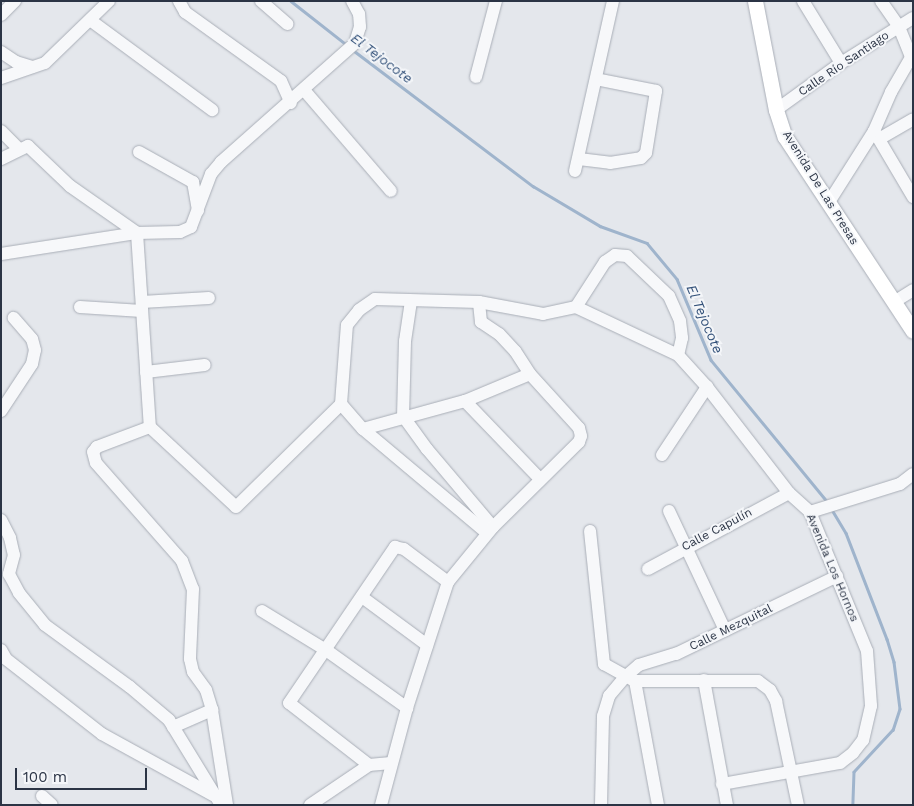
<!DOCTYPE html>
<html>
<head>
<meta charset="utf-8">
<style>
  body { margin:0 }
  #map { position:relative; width:914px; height:806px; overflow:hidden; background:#e4e7ec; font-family:"Work Sans",sans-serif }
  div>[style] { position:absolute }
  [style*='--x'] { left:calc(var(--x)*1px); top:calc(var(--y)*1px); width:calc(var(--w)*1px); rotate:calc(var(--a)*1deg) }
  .stream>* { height:2.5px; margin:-1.25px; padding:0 1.25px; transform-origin:1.25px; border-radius:1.25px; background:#9fb4cc }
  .roads { filter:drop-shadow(0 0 1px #a9aeb7) drop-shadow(0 0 1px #a9aeb7) }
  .minor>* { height:12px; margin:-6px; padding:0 6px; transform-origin:6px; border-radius:6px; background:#f7f8fa }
  .major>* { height:15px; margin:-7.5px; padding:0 7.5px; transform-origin:7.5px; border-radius:7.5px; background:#fff }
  span { translate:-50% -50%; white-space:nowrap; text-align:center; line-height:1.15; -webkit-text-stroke:4px #f4f6f9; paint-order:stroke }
  .street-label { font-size:12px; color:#2b3445 }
  .water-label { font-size:14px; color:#34527a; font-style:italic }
  .frame { position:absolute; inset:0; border:2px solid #2b3445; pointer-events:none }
  .scale { position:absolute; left:15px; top:768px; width:132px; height:22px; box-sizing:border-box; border:2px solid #2b3445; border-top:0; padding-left:6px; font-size:15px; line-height:18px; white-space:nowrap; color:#2b3445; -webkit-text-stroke:4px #f4f6f9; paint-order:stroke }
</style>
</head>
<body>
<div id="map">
  <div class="stream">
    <div style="--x:291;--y:1;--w:71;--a:38.2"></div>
    <div style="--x:353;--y:50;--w:226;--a:37.1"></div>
    <div style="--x:533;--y:186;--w:78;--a:30.8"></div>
    <div style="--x:600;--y:226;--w:50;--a:19.9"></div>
    <div style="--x:647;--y:243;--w:47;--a:50.2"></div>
    <div style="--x:677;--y:279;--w:88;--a:67.2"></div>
    <div style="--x:711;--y:360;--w:183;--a:50.6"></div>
    <div style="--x:831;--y:508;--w:29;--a:59"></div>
    <div style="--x:846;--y:533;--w:114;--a:68.9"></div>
    <div style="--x:887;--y:639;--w:24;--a:73"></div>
    <div style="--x:894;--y:662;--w:47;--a:82.7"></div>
    <div style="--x:900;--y:709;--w:22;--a:108"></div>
    <div style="--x:893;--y:730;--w:57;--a:132.9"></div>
    <div style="--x:854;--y:772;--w:33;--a:92"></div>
  </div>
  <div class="roads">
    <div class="minor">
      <div style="--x:179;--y:1;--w:13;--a:61"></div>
      <div style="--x:185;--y:12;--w:118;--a:35.7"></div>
      <div style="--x:281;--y:81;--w:24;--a:66"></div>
      <div style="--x:261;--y:1;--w:35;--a:41"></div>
      <div style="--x:803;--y:1;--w:73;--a:58.5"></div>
      <div style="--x:881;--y:1;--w:32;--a:55"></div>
      <div style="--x:899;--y:27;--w:38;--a:68"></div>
      <div style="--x:1;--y:15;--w:20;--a:-45"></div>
      <div style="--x:90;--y:20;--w:152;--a:36.4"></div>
      <div style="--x:1;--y:52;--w:18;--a:34"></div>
      <div style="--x:16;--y:62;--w:17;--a:17"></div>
      <div style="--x:476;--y:77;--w:79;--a:-75.3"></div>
      <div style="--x:1;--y:78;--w:46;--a:-18.8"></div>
      <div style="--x:45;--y:63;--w:89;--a:-44.1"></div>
      <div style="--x:304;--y:90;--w:133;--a:49.3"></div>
      <div style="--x:776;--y:110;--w:80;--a:-35.9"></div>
      <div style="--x:841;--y:63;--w:85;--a:-32"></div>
      <div style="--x:1;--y:131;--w:25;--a:45"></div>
      <div style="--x:874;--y:131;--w:77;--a:59.4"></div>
      <div style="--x:879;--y:139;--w:39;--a:-30"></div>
      <div style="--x:139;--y:152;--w:62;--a:29.1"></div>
      <div style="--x:193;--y:182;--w:29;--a:80"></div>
      <div style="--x:1;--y:159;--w:30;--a:-26"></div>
      <div style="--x:28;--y:146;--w:58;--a:43.6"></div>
      <div style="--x:70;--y:186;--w:82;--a:35"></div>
      <div style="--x:579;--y:159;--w:31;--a:7"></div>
      <div style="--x:610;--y:163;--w:31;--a:-9"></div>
      <div style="--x:641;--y:158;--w:7;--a:-45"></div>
      <div style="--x:646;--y:153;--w:63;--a:-80.8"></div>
      <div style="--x:656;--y:91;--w:61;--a:-168.7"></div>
      <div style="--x:575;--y:171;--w:174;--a:-77.4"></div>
      <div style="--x:829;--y:202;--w:84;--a:-57.6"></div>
      <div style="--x:874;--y:131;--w:43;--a:-66.4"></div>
      <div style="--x:891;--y:92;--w:39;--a:-60"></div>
      <div style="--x:137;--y:233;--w:194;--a:86.2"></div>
      <div style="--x:150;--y:427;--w:117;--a:42.9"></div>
      <div style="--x:236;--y:507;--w:147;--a:-44.4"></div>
      <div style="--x:341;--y:404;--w:79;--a:-85.7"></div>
      <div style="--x:347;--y:325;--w:19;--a:-51"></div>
      <div style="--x:359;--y:310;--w:19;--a:-35"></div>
      <div style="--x:375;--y:299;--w:104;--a:1.7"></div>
      <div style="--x:479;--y:302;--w:65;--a:10.6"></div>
      <div style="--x:543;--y:314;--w:34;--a:-12"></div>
      <div style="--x:576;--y:307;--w:113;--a:25.2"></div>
      <div style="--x:678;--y:355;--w:43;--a:47.8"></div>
      <div style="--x:707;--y:387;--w:134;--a:52.3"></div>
      <div style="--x:789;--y:493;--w:28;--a:42"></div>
      <div style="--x:810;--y:512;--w:150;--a:67.7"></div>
      <div style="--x:867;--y:651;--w:55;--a:85.8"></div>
      <div style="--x:871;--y:706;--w:35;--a:103"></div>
      <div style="--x:863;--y:740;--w:16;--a:128"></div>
      <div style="--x:853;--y:753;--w:16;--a:142"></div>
      <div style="--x:840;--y:763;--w:120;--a:169.9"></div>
      <div style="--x:1;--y:254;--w:138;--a:-8.8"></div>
      <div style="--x:137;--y:233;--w:43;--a:-1.3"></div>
      <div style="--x:180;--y:232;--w:12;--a:-24"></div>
      <div style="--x:191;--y:227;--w:57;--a:-69.3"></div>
      <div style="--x:211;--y:174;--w:16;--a:-50"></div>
      <div style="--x:221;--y:162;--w:179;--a:-41.6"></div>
      <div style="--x:355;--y:43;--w:17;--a:-73"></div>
      <div style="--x:360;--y:27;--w:13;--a:-94"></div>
      <div style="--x:359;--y:14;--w:15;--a:-118"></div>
      <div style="--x:411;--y:301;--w:40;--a:98.5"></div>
      <div style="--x:405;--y:341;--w:75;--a:91.5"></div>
      <div style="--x:403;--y:416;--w:41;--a:54"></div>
      <div style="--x:427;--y:449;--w:102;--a:49.8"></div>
      <div style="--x:142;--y:302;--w:67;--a:-3.4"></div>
      <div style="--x:894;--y:302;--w:22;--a:-32"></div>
      <div style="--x:80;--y:307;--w:62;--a:3.7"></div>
      <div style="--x:576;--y:307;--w:54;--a:-57.2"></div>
      <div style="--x:605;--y:262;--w:12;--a:-35"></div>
      <div style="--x:615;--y:255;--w:12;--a:5"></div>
      <div style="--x:627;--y:256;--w:58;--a:43.6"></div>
      <div style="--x:669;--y:296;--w:27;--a:66"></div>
      <div style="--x:680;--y:321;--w:17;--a:83"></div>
      <div style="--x:682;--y:338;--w:17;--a:103"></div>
      <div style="--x:146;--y:372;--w:59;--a:-6.8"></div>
      <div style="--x:465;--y:401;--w:108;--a:46.1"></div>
      <div style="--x:341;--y:404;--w:33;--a:49"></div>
      <div style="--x:363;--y:429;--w:162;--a:40"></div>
      <div style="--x:1;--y:411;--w:56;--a:-56.6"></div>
      <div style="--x:32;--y:364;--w:14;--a:-78"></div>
      <div style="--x:35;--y:350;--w:11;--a:-105"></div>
      <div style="--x:32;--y:339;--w:28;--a:-131"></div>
      <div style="--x:150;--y:427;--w:57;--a:159.3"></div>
      <div style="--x:97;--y:447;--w:6;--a:129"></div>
      <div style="--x:93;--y:452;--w:11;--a:75"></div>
      <div style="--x:96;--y:463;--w:130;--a:48.7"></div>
      <div style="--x:182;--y:561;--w:30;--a:69"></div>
      <div style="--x:193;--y:589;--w:70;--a:92.5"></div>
      <div style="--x:190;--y:659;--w:13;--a:77"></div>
      <div style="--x:193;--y:672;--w:22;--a:54"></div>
      <div style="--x:206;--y:690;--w:21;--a:73"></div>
      <div style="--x:212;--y:710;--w:96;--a:81"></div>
      <div style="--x:363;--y:429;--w:106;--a:-15.4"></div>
      <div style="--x:465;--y:401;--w:70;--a:-22.6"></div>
      <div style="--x:662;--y:455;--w:82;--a:-56.5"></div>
      <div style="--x:669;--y:511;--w:132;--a:64.8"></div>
      <div style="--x:810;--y:512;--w:94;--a:-17.3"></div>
      <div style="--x:900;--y:484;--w:16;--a:-38"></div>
      <div style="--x:1;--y:520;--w:20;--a:63"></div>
      <div style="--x:10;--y:538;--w:17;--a:77"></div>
      <div style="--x:14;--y:555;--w:20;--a:105"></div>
      <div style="--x:9;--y:574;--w:21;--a:62"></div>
      <div style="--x:19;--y:593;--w:41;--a:50.9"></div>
      <div style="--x:45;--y:625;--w:105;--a:36.1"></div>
      <div style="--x:130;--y:687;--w:51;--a:40.2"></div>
      <div style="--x:169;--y:720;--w:100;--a:58.5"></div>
      <div style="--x:590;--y:531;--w:134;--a:84"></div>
      <div style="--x:604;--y:664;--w:35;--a:29"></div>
      <div style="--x:635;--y:681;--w:126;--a:79.5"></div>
      <div style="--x:648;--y:569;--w:160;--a:-28.3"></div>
      <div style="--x:362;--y:597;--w:81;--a:36.4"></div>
      <div style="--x:262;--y:611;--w:75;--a:31.4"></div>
      <div style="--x:326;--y:650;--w:100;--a:35.6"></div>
      <div style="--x:1;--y:650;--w:10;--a:61"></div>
      <div style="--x:6;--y:659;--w:122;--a:38"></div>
      <div style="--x:102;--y:734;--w:127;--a:28.8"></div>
      <div style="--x:704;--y:680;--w:127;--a:79.6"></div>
      <div style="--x:635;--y:681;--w:123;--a:0"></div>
      <div style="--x:758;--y:681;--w:15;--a:37"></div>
      <div style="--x:770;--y:690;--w:13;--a:61"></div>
      <div style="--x:776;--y:701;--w:106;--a:78.1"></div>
      <div style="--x:173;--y:727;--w:43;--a:-23.6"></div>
      <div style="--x:369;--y:765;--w:101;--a:-142.2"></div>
      <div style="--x:289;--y:703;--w:189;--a:-55.8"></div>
      <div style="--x:395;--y:547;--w:9;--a:13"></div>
      <div style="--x:404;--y:549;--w:55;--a:36.9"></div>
      <div style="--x:42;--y:796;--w:13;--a:42"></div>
      <div style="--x:310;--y:805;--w:71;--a:-34.1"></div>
      <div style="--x:369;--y:765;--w:22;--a:-5"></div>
      <div style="--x:381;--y:805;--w:100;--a:-75"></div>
      <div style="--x:407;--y:708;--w:133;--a:-72"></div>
      <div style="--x:448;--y:582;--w:71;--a:-50.7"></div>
      <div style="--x:493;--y:527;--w:121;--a:-44.7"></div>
      <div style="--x:579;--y:442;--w:6;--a:-72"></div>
      <div style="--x:581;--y:436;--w:8;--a:-104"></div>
      <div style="--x:579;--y:428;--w:73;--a:-132.2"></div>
      <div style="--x:530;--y:374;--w:27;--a:-123"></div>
      <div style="--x:515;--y:351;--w:23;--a:-133"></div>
      <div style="--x:499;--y:334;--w:22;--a:-146"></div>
      <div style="--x:481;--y:322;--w:20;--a:-96"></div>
      <div style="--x:601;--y:805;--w:89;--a:-88.7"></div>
      <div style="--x:603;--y:716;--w:21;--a:-73"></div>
      <div style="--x:609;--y:696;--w:25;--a:-50"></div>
      <div style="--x:625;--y:677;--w:18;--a:-41"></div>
      <div style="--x:639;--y:665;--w:39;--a:-17"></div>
      <div style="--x:676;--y:654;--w:179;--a:-25.8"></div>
    </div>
    <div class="major">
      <div style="--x:755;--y:1;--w:111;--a:79.1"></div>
      <div style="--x:776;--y:110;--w:28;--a:72"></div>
      <div style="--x:785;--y:137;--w:232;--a:56.6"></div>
    </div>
  </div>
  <div class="street-label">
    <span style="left:844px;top:64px;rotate:-34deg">Calle Río Santiago</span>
    <span style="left:820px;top:188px;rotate:58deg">Avenida De Las Presas</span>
    <span style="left:717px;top:530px;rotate:-28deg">Calle Capulín</span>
    <span style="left:832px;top:568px;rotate:67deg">Avenida Los Hornos</span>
    <span style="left:731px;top:628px;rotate:-26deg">Calle Mezquital</span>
  </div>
  <div class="water-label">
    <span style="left:382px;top:58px;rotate:37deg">El Tejocote</span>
    <span style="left:705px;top:319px;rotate:67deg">El Tejocote</span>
  </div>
  <div class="frame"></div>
  <div class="scale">100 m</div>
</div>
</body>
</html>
